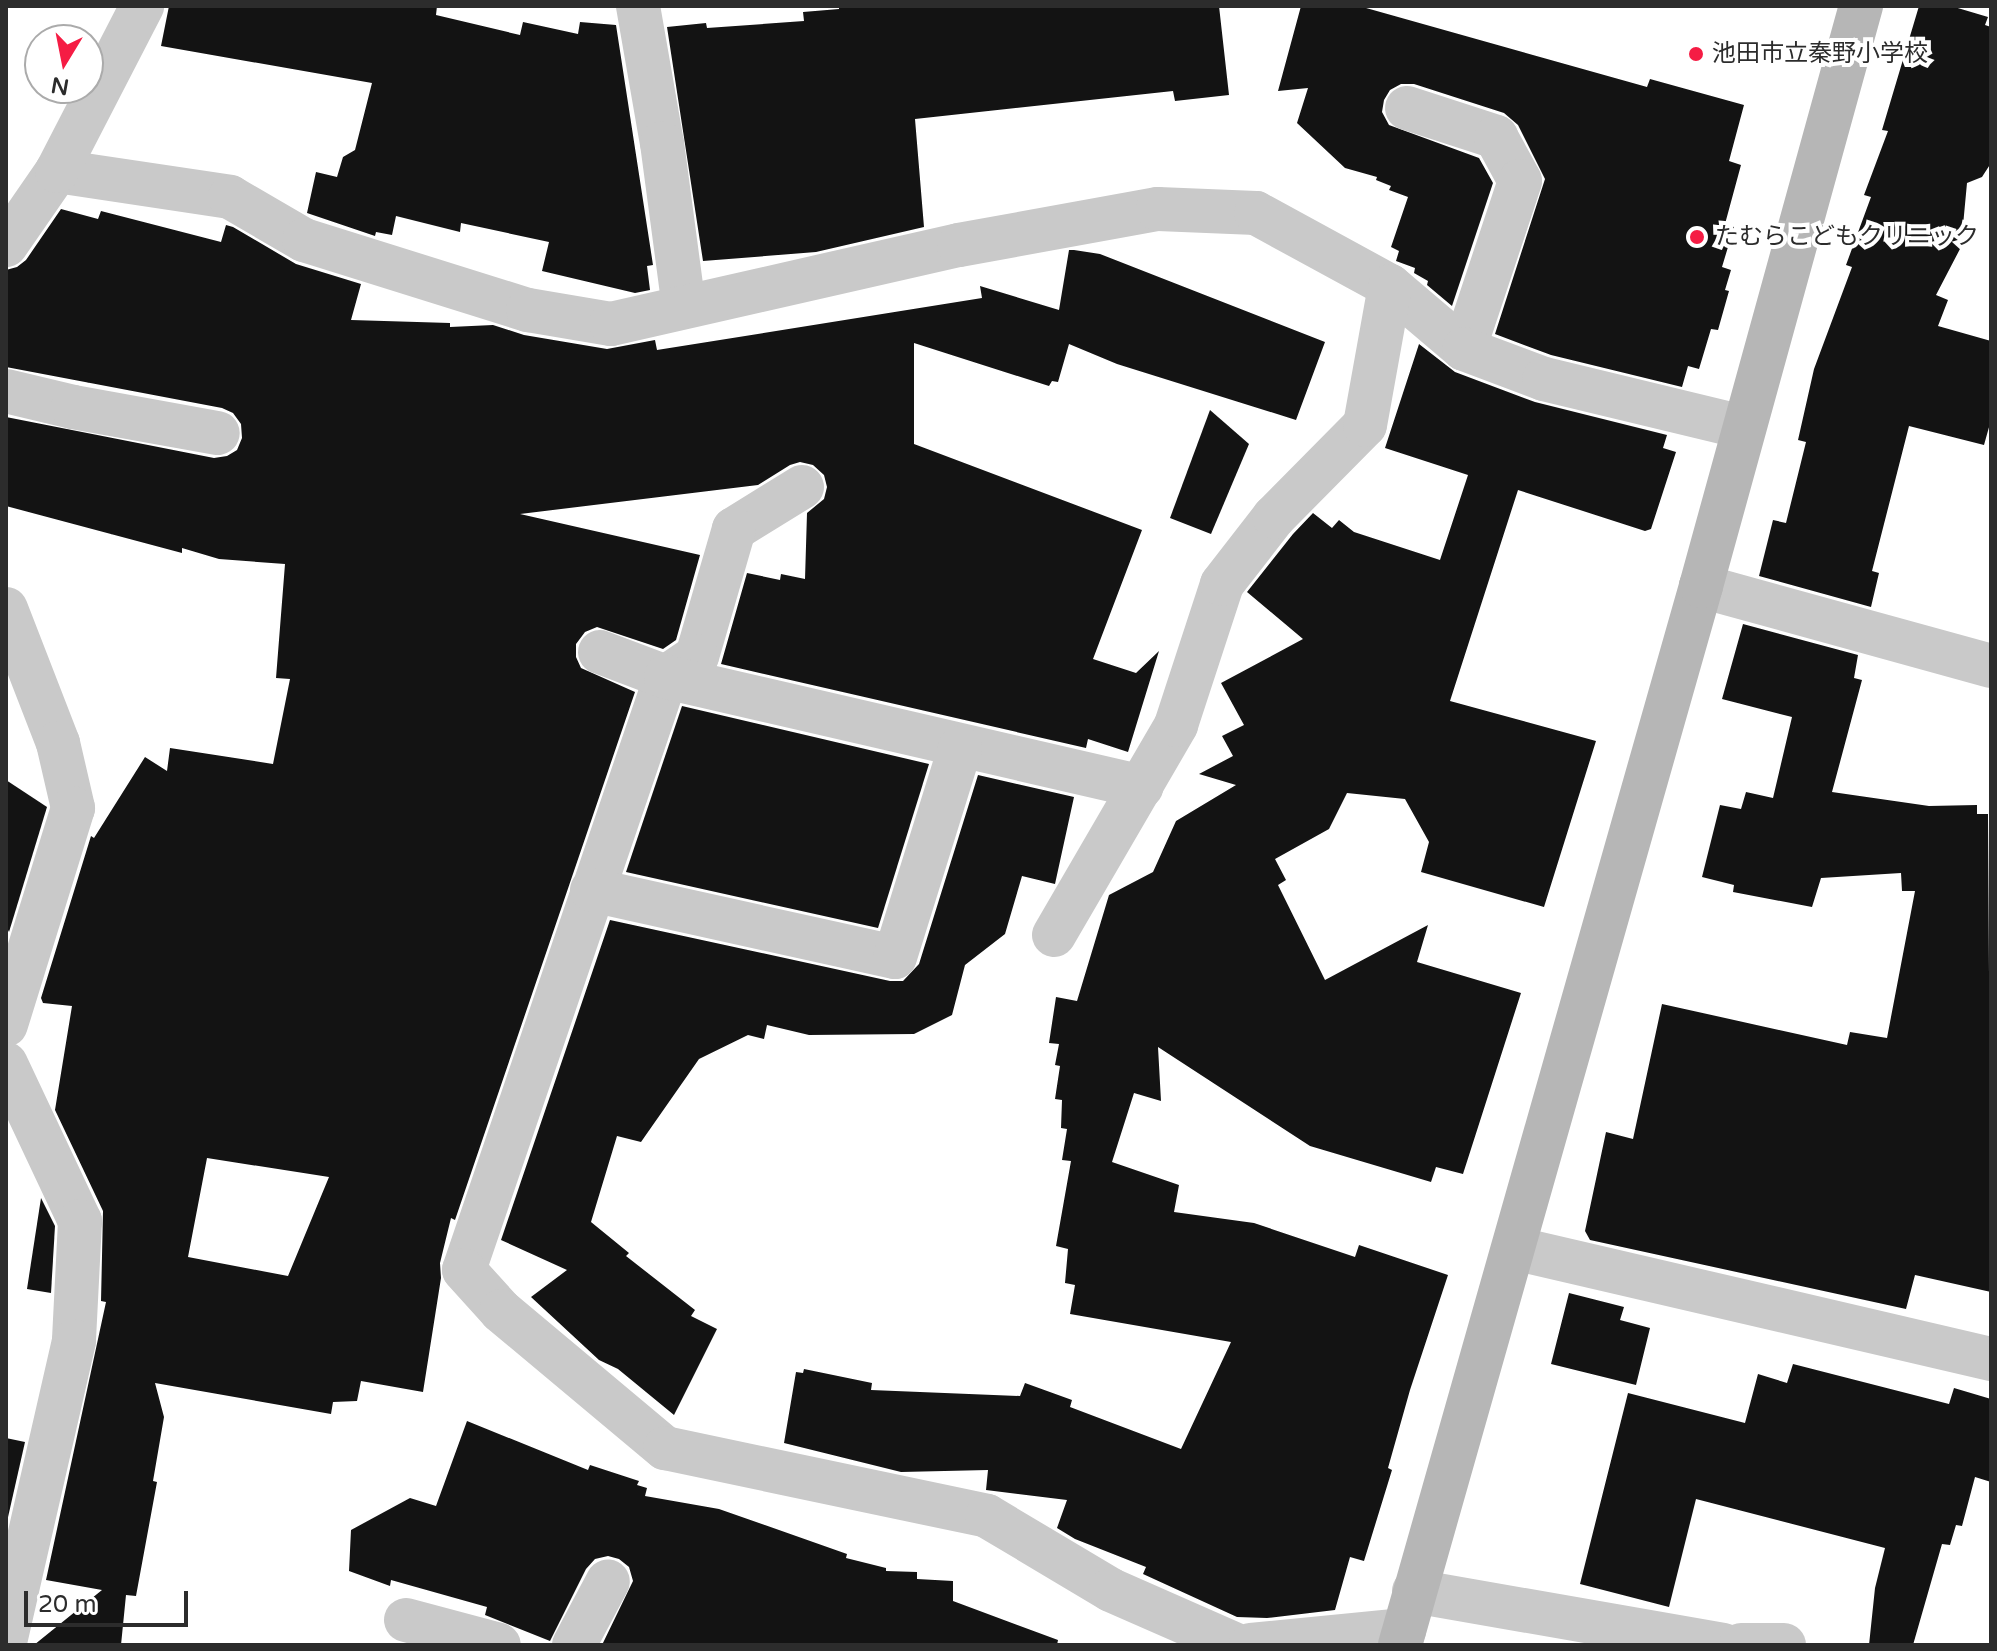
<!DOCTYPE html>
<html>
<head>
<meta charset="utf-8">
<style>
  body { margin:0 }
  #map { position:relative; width:1997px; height:1651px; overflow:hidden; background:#fff; font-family:"Varela Round","Noto Sans JP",sans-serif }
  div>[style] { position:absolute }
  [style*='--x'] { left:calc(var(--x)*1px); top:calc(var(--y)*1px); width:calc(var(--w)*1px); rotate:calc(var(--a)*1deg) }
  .building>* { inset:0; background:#131313 }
  .street>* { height:44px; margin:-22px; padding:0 22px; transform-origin:22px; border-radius:22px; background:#c9c9c9 }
  .secondary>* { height:44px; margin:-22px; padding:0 22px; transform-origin:22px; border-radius:22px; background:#b6b6b6 }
  .dots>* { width:22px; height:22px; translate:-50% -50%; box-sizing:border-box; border:4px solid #fff; border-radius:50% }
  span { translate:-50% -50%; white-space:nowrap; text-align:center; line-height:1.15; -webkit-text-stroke:8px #fff; paint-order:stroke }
  .poi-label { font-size:24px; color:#2c2c2c }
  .left { translate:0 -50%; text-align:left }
  .frame { position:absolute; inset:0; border:8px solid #2c2c2c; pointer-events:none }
  .north { position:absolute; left:24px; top:24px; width:80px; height:80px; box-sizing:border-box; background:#fff; border:2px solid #ababab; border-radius:50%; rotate:190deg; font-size:22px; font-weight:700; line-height:32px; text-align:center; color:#2c2c2c }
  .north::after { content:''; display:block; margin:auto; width:28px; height:36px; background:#f51c44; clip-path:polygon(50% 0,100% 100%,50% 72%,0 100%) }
  .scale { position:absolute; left:24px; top:1591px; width:164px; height:36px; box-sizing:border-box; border:4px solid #2c2c2c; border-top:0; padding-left:10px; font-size:24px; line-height:28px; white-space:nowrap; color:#2c2c2c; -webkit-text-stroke:6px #fff; paint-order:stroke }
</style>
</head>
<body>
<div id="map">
  <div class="building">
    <div style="clip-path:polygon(169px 6px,437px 6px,436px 15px,520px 35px,523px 22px,578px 34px,580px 22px,616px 25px,653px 265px,647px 266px,650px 290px,635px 293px,542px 271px,549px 242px,461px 223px,460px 232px,396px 216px,392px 235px,376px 232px,375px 236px,307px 213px,316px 172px,337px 177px,343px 157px,355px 150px,372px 83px,161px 46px)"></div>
    <div style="clip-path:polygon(839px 6px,1219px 6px,1229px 95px,1175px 101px,1173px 91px,915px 119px,924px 227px,816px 252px,703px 261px,667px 27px,706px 23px,707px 28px,804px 21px,803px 12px,839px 9px)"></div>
    <div style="clip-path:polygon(1301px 6px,1359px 6px,1647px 87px,1650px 79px,1744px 105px,1729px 161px,1741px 165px,1725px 224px,1734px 227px,1722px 267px,1731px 270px,1725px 290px,1729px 291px,1718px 330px,1711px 329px,1699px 369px,1688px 366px,1682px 387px,1551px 355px,1495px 334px,1545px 179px,1518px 125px,1504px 113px,1414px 84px,1401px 84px,1390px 90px,1384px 100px,1382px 112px,1389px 125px,1479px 158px,1493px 183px,1452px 306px,1427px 285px,1428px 281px,1414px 273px,1415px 268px,1396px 261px,1399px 251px,1391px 247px,1408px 197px,1389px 190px,1391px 186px,1376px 180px,1377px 177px,1345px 168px,1297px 123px,1308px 88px,1278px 91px)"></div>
    <div style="clip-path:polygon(1919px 6px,1951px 6px,1988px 17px,1985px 25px,1991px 27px,1991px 163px,1982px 177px,1967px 183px,1961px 247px,1936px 295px,1948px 300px,1938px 326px,1991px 341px,1991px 420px,1984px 445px,1909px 426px,1872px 571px,1879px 573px,1871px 607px,1759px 576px,1773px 520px,1786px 523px,1806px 442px,1798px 440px,1814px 369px,1852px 267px,1846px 265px,1871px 197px,1864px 195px,1888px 131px,1882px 130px)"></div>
    <div style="clip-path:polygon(evenodd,61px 209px,98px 219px,101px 211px,221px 242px,226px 225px,233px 227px,296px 264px,361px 284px,351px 320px,450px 323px,450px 327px,493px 325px,524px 335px,607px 349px,655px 340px,657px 350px,982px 298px,980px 286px,1059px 310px,1069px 250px,1074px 250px,1100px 254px,1325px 342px,1296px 420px,1117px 364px,1069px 344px,1058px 382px,1052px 381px,1049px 386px,914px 343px,914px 444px,1142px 530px,1093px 659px,1136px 673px,1159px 651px,1128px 752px,1088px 739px,1086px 748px,721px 664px,747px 573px,780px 580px,781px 574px,805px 579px,807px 513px,824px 499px,827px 487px,824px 475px,813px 465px,800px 462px,790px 465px,758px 485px,520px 514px,700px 555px,676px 640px,663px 649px,597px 627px,585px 632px,576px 644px,576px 657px,581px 668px,635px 692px,455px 1220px,451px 1218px,440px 1263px,441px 1278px,423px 1392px,361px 1381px,357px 1401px,333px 1402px,331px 1414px,155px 1383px,164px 1417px,153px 1481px,157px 1482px,136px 1596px,126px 1595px,121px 1645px,34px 1645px,102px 1590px,46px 1580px,106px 1302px,101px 1301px,103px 1211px,55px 1110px,72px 1006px,43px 1003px,41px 998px,91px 836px,94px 838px,145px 757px,167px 771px,170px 748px,273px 764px,290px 679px,276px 678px,285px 564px,219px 559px,182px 548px,182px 553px,6px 506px,6px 417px,214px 458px,227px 456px,237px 450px,242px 438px,241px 424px,233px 413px,222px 408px,6px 367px,6px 270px,17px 267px,26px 260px,61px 209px,207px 1158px,329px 1177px,288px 1276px,188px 1257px,207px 1158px)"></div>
    <div style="clip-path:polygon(1419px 344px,1455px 372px,1535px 402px,1667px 435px,1663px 448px,1676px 452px,1651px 529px,1645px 531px,1518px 490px,1450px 701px,1596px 741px,1544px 907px,1421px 872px,1429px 842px,1405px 799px,1347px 793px,1329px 829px,1275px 859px,1286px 880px,1278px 885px,1325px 980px,1428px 925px,1417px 962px,1521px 993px,1463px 1174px,1436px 1167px,1431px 1182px,1310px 1146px,1158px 1047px,1161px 1101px,1134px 1093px,1112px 1162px,1179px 1185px,1174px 1212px,1254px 1223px,1355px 1257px,1359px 1245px,1448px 1275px,1410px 1390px,1388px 1468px,1392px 1470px,1364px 1561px,1350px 1557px,1335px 1610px,1267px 1618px,1237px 1617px,1143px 1574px,1146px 1567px,1075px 1539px,1057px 1528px,1067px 1500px,986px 1490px,988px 1470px,901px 1472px,784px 1443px,796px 1372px,803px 1373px,804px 1369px,872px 1383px,871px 1390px,1020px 1396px,1025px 1383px,1072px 1400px,1070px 1407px,1181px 1449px,1231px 1342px,1070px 1314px,1075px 1285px,1065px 1283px,1068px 1249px,1056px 1246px,1071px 1161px,1062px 1160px,1067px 1129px,1061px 1128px,1062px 1100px,1055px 1099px,1060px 1066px,1055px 1065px,1059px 1044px,1049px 1043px,1056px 997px,1077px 1001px,1109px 895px,1153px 872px,1176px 821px,1236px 785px,1199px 774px,1233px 756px,1222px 736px,1244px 725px,1221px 683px,1303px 639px,1247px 592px,1293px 534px,1313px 513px,1332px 528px,1339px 520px,1354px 532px,1440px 560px,1468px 475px,1385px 448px)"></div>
    <div style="clip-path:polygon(1210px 410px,1249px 444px,1211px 534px,1170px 518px)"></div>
    <div style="clip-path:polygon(1743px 624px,1858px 655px,1854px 678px,1862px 680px,1832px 792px,1929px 806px,1977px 805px,1977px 814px,1988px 814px,1991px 1292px,1915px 1275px,1906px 1309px,1590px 1240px,1585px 1231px,1606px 1132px,1633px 1139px,1662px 1004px,1847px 1045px,1850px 1032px,1887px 1038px,1915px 891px,1902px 891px,1901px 873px,1821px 878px,1812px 907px,1733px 892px,1734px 885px,1702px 877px,1720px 805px,1741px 809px,1746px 792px,1773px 798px,1792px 717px,1722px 699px)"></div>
    <div style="clip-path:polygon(682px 706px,929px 764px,878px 928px,626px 872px)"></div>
    <div style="clip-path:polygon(978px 775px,1074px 797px,1055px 884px,1022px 876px,1005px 934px,965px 965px,952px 1015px,914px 1034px,809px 1035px,767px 1025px,764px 1039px,748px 1035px,699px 1059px,641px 1142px,617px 1136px,591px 1222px,629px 1253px,626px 1256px,695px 1310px,691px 1316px,717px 1329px,674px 1415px,618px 1369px,599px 1360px,531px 1297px,567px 1270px,501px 1240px,610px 920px,890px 981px,903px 981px,919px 964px)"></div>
    <div style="clip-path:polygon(6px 780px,47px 807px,9px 932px,6px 926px)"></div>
    <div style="clip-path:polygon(41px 1198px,55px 1226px,51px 1293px,27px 1289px)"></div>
    <div style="clip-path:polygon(1569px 1293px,1624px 1307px,1620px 1320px,1650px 1328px,1636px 1385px,1551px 1364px)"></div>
    <div style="clip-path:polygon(1793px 1364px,1949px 1404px,1954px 1388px,1991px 1399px,1991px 1482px,1975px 1477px,1962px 1526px,1956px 1525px,1950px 1545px,1942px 1544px,1913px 1645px,1869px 1645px,1875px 1588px,1885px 1548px,1696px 1499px,1669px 1607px,1580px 1584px,1628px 1393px,1745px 1423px,1758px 1374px,1787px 1383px)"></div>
    <div style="clip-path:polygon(467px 1421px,588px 1470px,590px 1465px,639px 1481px,637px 1485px,647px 1488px,645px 1496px,719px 1509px,847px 1554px,846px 1558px,886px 1568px,886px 1571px,917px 1572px,917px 1579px,953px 1581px,953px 1601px,1058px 1640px,1057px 1645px,602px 1645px,633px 1581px,629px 1567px,619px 1559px,608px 1556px,595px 1559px,586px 1569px,550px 1641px,485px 1615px,487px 1607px,391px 1580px,390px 1586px,349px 1571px,351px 1530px,410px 1498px,436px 1506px)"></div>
    <div style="clip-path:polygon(6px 1438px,25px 1442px,6px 1526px)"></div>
  </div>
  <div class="street">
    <div style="--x:638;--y:6;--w:139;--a:80.1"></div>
    <div style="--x:662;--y:143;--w:165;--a:82.4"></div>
    <div style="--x:1407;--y:108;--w:94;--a:18"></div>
    <div style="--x:1496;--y:137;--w:50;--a:61.4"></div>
    <div style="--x:1520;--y:181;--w:177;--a:108.4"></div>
    <div style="--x:57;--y:171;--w:175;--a:8.5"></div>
    <div style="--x:230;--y:197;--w:86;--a:30.2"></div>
    <div style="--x:304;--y:240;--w:235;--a:17.4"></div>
    <div style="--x:528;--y:310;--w:84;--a:9.6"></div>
    <div style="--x:611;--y:324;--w:357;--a:-12.8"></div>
    <div style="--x:959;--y:245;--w:202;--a:-10.3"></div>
    <div style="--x:1158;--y:209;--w:98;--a:2.3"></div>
    <div style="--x:1256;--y:213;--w:153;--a:28.6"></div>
    <div style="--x:1390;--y:286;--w:97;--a:40.4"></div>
    <div style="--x:1464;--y:349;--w:85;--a:20.6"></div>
    <div style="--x:1544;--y:379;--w:204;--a:13.6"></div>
    <div style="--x:6;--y:245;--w:90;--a:-55.4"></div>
    <div style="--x:57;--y:171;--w:186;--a:-62.7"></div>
    <div style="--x:6;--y:391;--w:69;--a:13.4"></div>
    <div style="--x:73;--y:407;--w:147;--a:10.2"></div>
    <div style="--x:802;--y:487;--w:80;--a:148.3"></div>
    <div style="--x:734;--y:529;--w:132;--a:106.2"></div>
    <div style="--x:697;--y:656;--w:37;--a:146"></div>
    <div style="--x:666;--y:677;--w:626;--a:108.81"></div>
    <div style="--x:464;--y:1270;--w:55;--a:47.9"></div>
    <div style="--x:501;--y:1311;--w:214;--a:39.9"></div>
    <div style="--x:665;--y:1448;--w:329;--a:11.9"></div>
    <div style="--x:987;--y:1516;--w:144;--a:30.8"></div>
    <div style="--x:1111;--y:1590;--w:137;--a:23.7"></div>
    <div style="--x:1701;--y:586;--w:301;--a:15.4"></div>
    <div style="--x:6;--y:609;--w:144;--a:68.8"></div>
    <div style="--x:58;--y:743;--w:67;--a:77"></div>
    <div style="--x:73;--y:808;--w:227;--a:107.2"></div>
    <div style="--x:600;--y:652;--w:71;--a:20.7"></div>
    <div style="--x:666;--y:677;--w:488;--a:13"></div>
    <div style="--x:592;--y:890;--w:310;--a:12.5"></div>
    <div style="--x:895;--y:957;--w:219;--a:-72.7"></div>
    <div style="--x:1054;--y:935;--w:243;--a:-59.8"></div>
    <div style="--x:1176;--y:725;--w:148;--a:-71.9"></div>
    <div style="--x:1222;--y:584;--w:85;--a:-52.2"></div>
    <div style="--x:1274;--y:517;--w:129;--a:-45.3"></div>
    <div style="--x:1365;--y:425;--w:141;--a:-79.8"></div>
    <div style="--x:6;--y:1064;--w:174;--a:64.8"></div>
    <div style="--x:80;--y:1221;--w:120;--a:92.9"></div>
    <div style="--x:74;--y:1341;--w:305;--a:102.9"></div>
    <div style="--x:1514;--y:1248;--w:490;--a:13.1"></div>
    <div style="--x:1414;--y:1591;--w:314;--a:9.9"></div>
    <div style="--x:406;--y:1620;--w:96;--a:15"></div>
    <div style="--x:574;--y:1645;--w:72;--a:-62"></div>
    <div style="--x:1251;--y:1645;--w:154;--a:-5.6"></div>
    <div style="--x:1741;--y:1645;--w:43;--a:0"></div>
  </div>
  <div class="secondary">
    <div style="--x:1400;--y:1645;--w:1101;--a:-74.13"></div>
    <div style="--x:1701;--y:586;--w:602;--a:-74.58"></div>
  </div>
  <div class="dots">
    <div style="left:1696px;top:54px;background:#f51c44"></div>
    <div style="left:1697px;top:237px;background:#f51c44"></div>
  </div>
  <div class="poi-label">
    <span class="left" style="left:1712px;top:54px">池田市立秦野小学校</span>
    <span class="left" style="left:1715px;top:237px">たむらこどもクリニック</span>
  </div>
  <div class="frame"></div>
  <div class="north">N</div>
  <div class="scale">20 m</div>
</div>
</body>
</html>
